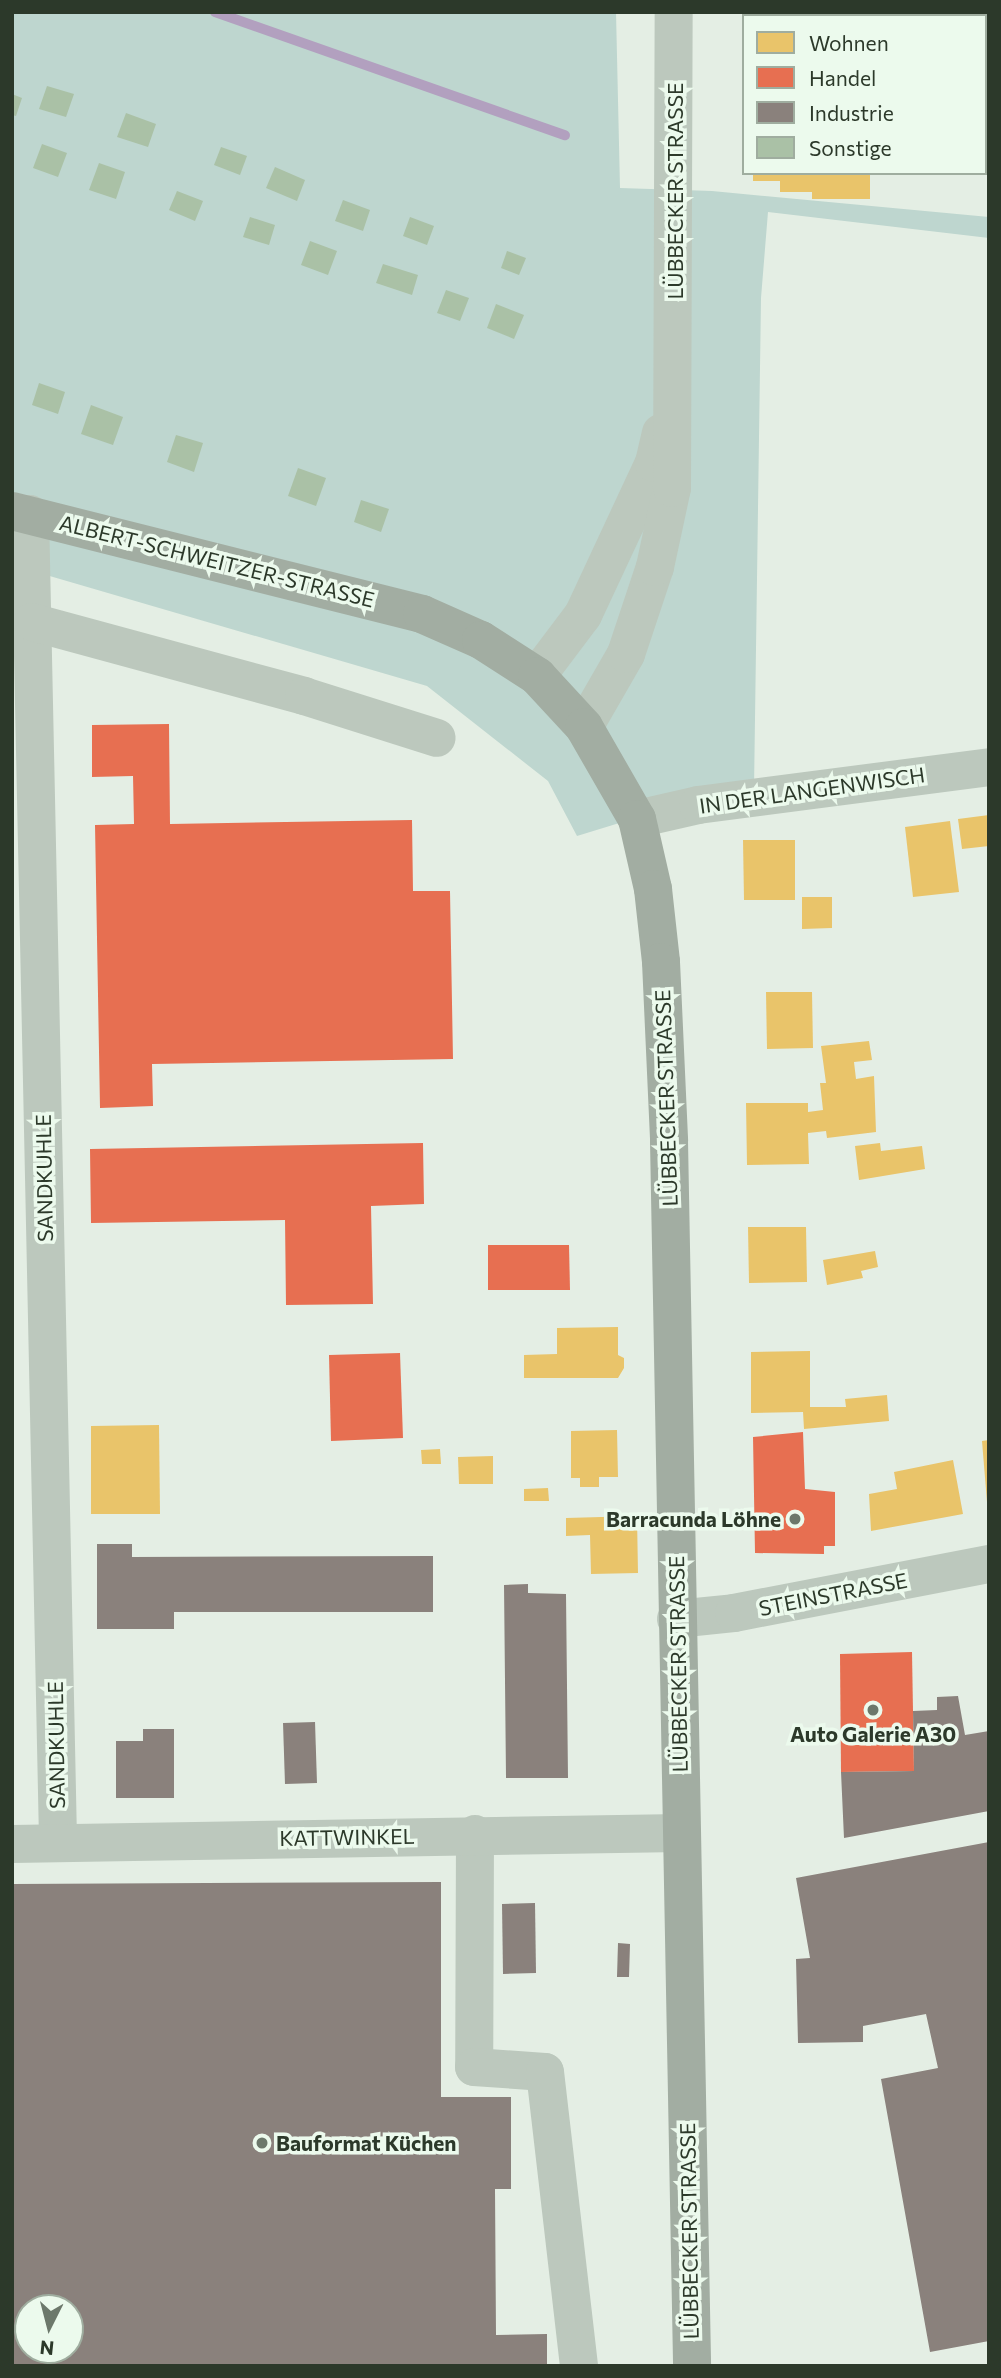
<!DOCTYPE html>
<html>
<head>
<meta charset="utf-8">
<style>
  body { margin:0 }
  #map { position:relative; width:1001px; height:2378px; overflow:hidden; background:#e4eee4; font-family:Commissioner,sans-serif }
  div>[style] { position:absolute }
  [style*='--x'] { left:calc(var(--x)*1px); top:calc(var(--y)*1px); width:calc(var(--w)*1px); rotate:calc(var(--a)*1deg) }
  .green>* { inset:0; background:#bed6cf }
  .homes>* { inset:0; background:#e9c46a }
  .shops>* { inset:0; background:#e76f51 }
  .industry>* { inset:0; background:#8a817c }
  .stream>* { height:10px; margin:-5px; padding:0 5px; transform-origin:5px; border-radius:5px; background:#b2a0bf }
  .building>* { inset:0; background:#aac1a6 }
  .minor>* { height:38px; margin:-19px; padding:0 19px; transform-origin:19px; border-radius:19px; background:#bcc8bd }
  .major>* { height:38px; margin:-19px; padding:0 19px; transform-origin:19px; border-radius:19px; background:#a2ada2 }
  .dots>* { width:19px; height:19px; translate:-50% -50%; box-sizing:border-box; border:4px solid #ecfaed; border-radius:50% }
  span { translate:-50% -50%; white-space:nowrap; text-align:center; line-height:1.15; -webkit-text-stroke:7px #ecfaed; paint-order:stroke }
  .street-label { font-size:21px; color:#2c392a }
  .poi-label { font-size:21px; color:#2c392a; font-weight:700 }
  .right { translate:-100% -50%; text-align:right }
  .left { translate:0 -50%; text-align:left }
  .frame { position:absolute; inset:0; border:14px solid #2c392a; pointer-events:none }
  .legend { position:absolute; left:742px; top:14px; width:245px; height:161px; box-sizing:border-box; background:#ecfaed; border:2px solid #9fad9f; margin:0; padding:9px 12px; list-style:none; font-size:21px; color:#2c392a }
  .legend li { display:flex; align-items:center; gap:14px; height:35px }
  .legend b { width:35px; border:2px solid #9fad9f }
  .north { position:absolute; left:14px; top:2294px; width:70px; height:70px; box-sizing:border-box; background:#ecfaed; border:2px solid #9fad9f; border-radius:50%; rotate:186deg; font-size:19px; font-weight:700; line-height:28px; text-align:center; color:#2c392a }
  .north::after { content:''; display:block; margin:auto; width:24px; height:32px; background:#6c786b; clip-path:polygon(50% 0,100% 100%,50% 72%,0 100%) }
</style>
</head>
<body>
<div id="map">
  <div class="green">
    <div style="clip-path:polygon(12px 12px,616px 12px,620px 188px,712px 191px,989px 217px,989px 238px,768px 212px,761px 298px,754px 790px,704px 797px,577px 836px,548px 781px,427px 686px,12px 565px)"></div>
  </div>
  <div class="homes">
    <div style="clip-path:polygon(753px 173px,870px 173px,870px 199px,812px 199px,812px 192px,780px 192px,780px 181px,753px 181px)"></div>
    <div style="clip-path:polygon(989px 815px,989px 846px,962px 849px,958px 819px)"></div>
    <div style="clip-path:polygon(950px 821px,959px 892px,913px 897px,905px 827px)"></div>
    <div style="clip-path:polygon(743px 840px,795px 840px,795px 900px,744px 900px)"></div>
    <div style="clip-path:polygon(802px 897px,832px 897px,832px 928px,802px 929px)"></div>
    <div style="clip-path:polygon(766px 992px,812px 992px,813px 1048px,767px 1049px)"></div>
    <div style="clip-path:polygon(869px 1041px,872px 1060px,854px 1062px,856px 1079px,874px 1076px,876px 1132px,827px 1138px,826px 1131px,808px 1133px,809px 1164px,747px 1165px,746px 1103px,808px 1103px,808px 1112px,823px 1110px,820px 1083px,826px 1083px,821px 1046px)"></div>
    <div style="clip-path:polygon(880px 1143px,881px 1151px,922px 1146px,925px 1169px,859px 1180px,855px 1146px)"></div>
    <div style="clip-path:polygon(748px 1227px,806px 1227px,807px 1282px,749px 1283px)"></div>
    <div style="clip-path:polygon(875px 1251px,878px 1267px,861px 1271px,863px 1278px,827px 1285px,823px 1260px)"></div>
    <div style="clip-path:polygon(618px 1327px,618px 1355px,624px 1358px,624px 1368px,618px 1378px,524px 1378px,524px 1355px,557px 1354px,557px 1328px)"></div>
    <div style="clip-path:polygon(810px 1351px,810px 1407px,846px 1407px,845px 1399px,887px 1395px,889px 1421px,804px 1429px,803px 1412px,751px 1413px,751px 1352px)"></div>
    <div style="clip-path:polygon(159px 1425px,160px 1514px,91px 1514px,91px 1426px)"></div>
    <div style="clip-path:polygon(617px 1430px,618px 1477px,599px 1477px,599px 1487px,580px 1487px,580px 1478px,571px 1478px,571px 1431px)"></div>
    <div style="clip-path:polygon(989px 1440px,989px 1502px,987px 1502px,982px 1441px)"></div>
    <div style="clip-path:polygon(440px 1449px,441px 1464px,422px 1464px,421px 1450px)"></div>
    <div style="clip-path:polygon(493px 1456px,493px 1484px,459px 1484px,458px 1457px)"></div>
    <div style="clip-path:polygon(953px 1460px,963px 1514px,871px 1531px,869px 1494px,897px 1489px,894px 1472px)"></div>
    <div style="clip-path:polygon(548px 1488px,549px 1501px,524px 1501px,524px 1489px)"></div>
    <div style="clip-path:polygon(637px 1516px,638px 1573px,591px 1574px,590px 1535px,566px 1536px,566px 1518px)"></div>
  </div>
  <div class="shops">
    <div style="clip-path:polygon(169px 724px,170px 824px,412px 820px,413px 891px,450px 891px,453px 1059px,152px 1064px,153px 1106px,100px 1108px,95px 825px,134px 824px,133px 776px,92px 777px,92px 725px)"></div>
    <div style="clip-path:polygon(423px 1143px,424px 1204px,371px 1206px,373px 1304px,286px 1305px,285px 1220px,91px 1223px,90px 1149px)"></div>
    <div style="clip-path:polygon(488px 1245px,569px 1245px,570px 1290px,488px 1290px)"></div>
    <div style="clip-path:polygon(400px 1353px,403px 1438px,331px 1441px,329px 1355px)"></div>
    <div style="clip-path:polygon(803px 1432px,805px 1489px,835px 1492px,835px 1546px,824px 1546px,824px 1554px,755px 1553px,753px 1437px)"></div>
    <div style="clip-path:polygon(912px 1652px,914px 1771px,841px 1772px,840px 1654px)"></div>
  </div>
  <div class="industry">
    <div style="clip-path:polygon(97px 1544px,132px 1544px,132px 1557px,433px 1556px,433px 1612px,174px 1612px,174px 1629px,97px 1629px)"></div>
    <div style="clip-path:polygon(528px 1584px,528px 1593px,566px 1594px,568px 1778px,506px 1778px,504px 1585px)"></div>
    <div style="clip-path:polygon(958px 1696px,965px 1735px,989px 1731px,989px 1811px,844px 1838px,841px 1772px,914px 1771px,913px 1711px,937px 1710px,937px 1697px)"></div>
    <div style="clip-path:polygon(315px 1722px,317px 1783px,285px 1784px,283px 1723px)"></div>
    <div style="clip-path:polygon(143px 1729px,174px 1729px,174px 1798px,116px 1798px,116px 1741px,143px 1741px)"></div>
    <div style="clip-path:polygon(989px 1842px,989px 2341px,930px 2352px,881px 2079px,938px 2068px,926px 2014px,863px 2026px,863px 2042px,798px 2043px,796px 1959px,810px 1958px,796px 1878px)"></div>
    <div style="clip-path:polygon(evenodd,441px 1882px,441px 2097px,511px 2097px,511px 2189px,495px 2189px,496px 2335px,547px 2334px,547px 2366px,12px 2366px,12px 1884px,441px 1882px,28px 2308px,70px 2308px,70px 2350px,28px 2350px,28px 2308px)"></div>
    <div style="clip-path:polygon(535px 1903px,536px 1973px,503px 1974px,502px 1904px)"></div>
    <div style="clip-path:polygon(618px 1943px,630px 1944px,629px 1977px,617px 1977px)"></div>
  </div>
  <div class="stream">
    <div style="--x:215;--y:12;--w:371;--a:19.4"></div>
  </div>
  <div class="building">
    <div style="clip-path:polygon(47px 86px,74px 94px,66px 117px,39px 109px)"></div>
    <div style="clip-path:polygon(12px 94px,22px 98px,16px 116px,12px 115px)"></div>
    <div style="clip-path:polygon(126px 113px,156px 124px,148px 147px,117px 137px)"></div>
    <div style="clip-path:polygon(42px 144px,67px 153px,58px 177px,33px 168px)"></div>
    <div style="clip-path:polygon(221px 147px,247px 156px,240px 175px,214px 165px)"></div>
    <div style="clip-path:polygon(99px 163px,125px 172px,116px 199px,89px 190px)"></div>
    <div style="clip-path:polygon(275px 167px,305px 180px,297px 201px,266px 188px)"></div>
    <div style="clip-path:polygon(177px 191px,203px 201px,195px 221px,169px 210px)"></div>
    <div style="clip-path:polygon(343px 200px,370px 210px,363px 231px,335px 221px)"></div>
    <div style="clip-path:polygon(250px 217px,275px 225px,269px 245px,243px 237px)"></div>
    <div style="clip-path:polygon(410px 217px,434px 226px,427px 245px,403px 236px)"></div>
    <div style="clip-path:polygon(310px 241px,337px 251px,328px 275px,301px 265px)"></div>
    <div style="clip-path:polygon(507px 251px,526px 258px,519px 275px,501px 268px)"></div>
    <div style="clip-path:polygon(383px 264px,418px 275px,412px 295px,376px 283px)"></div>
    <div style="clip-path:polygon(446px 290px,469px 298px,460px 321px,437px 313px)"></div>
    <div style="clip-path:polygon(496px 304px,524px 315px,514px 339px,487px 328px)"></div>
    <div style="clip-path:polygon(39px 383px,65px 392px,58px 414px,32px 405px)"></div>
    <div style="clip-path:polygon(91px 405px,123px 417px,113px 445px,81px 434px)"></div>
    <div style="clip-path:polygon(176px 435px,203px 443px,194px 472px,167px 462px)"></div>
    <div style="clip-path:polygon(298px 468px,326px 478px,316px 506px,288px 496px)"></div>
    <div style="clip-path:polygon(361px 500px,389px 509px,381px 532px,354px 522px)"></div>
  </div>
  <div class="minor">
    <div style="--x:30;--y:514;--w:1329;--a:88.79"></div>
    <div style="--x:32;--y:622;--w:282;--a:15.2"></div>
    <div style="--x:304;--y:696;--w:139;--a:17.5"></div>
    <div style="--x:537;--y:676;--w:76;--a:-53"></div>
    <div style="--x:583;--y:615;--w:168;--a:-65"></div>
    <div style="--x:654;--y:463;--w:31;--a:-77"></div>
    <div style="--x:584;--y:727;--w:84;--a:-60.1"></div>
    <div style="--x:626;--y:654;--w:92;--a:-71.6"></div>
    <div style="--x:655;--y:567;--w:81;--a:-77.9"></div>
    <div style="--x:672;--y:488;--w:476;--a:-89.8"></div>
    <div style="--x:637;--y:819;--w:63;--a:-12.9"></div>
    <div style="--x:698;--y:805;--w:293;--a:-7.4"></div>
    <div style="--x:676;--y:1619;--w:58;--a:-5.9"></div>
    <div style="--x:734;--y:1613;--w:260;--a:-10.9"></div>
    <div style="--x:475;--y:1834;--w:233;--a:90.2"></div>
    <div style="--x:474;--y:2067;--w:71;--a:4"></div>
    <div style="--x:545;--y:2072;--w:296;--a:83.4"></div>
    <div style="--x:12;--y:1844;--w:669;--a:-0.94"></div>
  </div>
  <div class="major">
    <div style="--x:12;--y:511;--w:423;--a:14.1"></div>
    <div style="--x:422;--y:614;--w:64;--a:23.8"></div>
    <div style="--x:481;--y:640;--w:67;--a:32.7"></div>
    <div style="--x:537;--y:676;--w:69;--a:47.3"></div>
    <div style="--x:584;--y:727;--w:106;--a:60.1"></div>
    <div style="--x:637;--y:819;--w:72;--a:77.1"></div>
    <div style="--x:653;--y:889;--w:73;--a:83.7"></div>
    <div style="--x:661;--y:962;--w:179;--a:87.4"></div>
    <div style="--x:669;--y:1141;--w:1225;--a:88.92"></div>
  </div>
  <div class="dots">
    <div style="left:795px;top:1519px;background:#6c786b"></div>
    <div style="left:873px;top:1710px;background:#6c786b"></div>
    <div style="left:262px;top:2143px;background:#6c786b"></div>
  </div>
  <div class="street-label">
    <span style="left:675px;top:191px;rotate:-90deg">LÜBBECKER STRASSE</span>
    <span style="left:217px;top:561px;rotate:14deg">ALBERT-SCHWEITZER-STRASSE</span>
    <span style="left:812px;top:790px;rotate:-8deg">IN DER LANGENWISCH</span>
    <span style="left:666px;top:1098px;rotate:-92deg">LÜBBECKER STRASSE</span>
    <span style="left:44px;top:1178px;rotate:-91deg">SANDKUHLE</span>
    <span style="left:833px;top:1594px;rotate:-11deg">STEINSTRASSE</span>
    <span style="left:678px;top:1664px;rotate:-91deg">LÜBBECKER STRASSE</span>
    <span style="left:56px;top:1745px;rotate:-91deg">SANDKUHLE</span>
    <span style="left:347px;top:1837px;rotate:-1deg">KATTWINKEL</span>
    <span style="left:689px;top:2231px;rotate:-91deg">LÜBBECKER STRASSE</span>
  </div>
  <div class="poi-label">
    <span class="right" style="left:781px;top:1519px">Barracunda Löhne</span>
    <span style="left:873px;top:1734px">Auto Galerie A30</span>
    <span class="left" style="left:276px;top:2143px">Bauformat Küchen</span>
  </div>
  <div class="frame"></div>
  <ul class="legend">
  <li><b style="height:19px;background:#e9c46a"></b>Wohnen</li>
  <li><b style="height:19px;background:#e76f51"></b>Handel</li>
  <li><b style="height:19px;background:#8a817c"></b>Industrie</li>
  <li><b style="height:19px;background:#aac1a6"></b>Sonstige</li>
  </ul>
  <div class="north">N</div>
</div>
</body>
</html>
